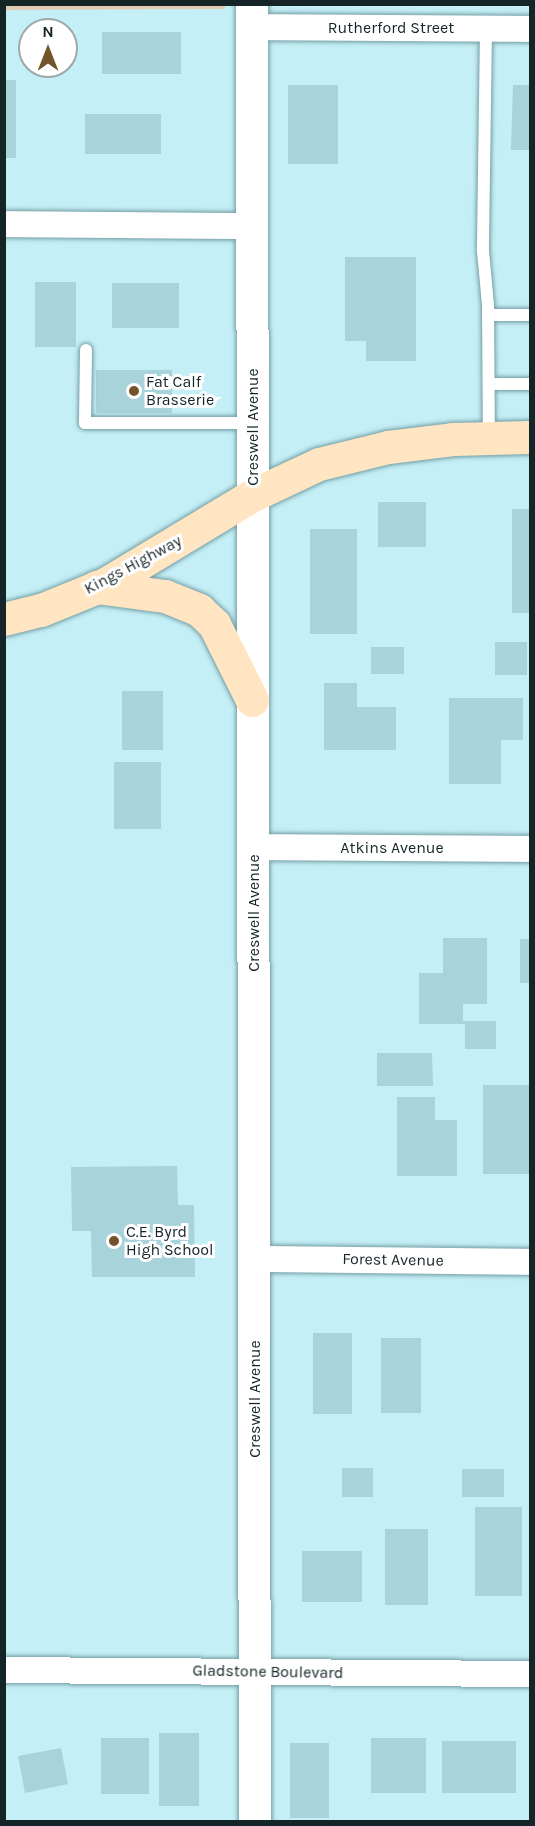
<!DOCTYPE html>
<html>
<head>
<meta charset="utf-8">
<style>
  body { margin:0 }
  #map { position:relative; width:535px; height:1826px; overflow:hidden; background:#c4eff6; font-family:Karla,sans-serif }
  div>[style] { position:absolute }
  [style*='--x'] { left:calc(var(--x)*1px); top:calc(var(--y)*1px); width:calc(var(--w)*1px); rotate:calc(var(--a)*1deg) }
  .green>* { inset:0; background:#e2ccb4 }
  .building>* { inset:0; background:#a9d3da }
  .roads { filter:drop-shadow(0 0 2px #759ea4) drop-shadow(0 0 2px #759ea4) }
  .service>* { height:12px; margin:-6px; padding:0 6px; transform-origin:6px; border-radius:6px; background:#fff }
  .minor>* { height:26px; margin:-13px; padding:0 13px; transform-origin:13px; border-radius:13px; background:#fff }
  .tertiary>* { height:32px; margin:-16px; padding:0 16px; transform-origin:16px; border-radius:16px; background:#fff }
  .secondary>* { height:33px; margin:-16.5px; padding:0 16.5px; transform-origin:16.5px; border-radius:16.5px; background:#ffe5c2 }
  .dots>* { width:16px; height:16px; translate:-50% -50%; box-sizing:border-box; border:3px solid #fff; border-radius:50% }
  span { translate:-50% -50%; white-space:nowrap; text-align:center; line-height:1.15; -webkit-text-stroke:6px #fff; paint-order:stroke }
  .street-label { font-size:16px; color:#142427 }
  .poi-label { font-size:16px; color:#142427 }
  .left { translate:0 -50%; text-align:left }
  .frame { position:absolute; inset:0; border:6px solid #142427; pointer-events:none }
  .north { position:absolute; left:18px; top:18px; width:60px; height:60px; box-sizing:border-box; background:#fff; border:2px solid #a1a7a9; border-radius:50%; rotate:0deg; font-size:16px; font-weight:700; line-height:24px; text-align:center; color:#142427 }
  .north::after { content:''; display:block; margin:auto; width:21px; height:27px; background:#74522a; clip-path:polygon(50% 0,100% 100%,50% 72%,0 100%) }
</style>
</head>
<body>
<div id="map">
  <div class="green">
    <div style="clip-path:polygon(225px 4px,225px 9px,4px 10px,5px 4px)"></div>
  </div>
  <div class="building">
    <div style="clip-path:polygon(102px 32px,181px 32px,181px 74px,102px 74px)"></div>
    <div style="clip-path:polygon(5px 80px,16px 80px,16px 158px,5px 158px)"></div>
    <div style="clip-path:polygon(288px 85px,338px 85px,338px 164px,288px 164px)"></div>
    <div style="clip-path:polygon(513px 85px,530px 85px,530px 150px,511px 150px)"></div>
    <div style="clip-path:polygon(85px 114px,161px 114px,161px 154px,85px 154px)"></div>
    <div style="clip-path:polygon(345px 257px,416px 257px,416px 361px,366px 361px,366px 341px,345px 341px)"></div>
    <div style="clip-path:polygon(35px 282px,76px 282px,76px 347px,35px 347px)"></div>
    <div style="clip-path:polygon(112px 283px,179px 283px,179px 328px,112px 328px)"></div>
    <div style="clip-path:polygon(96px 370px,172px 370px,172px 413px,96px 413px)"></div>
    <div style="clip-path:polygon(378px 502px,426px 502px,426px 547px,378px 547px)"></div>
    <div style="clip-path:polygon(512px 509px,530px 509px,530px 613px,512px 613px)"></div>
    <div style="clip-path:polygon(310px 529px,357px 529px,357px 634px,310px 634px)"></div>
    <div style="clip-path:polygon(495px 642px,527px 642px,527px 675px,495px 675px)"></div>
    <div style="clip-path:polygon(371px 647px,404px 647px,404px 674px,371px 674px)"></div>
    <div style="clip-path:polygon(324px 683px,357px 683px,357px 707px,396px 707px,396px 750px,324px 750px)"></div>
    <div style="clip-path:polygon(122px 691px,163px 691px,163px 750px,122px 750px)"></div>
    <div style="clip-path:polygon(449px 698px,523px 698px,523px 740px,501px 740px,501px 784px,449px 784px)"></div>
    <div style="clip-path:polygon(114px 762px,161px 762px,161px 829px,114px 829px)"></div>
    <div style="clip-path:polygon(443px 938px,487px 938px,487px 1004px,463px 1004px,463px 1021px,496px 1021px,496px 1049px,465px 1049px,465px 1024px,419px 1024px,419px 973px,443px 973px)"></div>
    <div style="clip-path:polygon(520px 939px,530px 939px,530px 983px,520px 983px)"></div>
    <div style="clip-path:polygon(377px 1053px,432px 1053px,433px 1086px,377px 1086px)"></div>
    <div style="clip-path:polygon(483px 1085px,530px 1085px,530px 1174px,483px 1174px)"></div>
    <div style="clip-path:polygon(397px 1097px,435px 1097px,435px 1120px,457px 1120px,457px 1176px,397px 1176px)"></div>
    <div style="clip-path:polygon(177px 1166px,178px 1205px,194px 1205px,195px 1277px,92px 1277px,91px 1231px,72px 1231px,71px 1167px)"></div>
    <div style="clip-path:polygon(313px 1333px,352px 1333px,352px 1414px,313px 1414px)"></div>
    <div style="clip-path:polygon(381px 1338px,421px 1338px,421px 1413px,381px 1413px)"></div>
    <div style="clip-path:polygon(342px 1468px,373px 1468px,373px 1497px,342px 1497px)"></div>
    <div style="clip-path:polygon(462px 1469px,504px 1469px,504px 1497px,462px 1497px)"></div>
    <div style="clip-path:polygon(475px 1507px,522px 1507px,522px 1596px,475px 1596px)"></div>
    <div style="clip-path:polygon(385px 1529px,428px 1529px,428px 1605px,385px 1605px)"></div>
    <div style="clip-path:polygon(302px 1551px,362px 1551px,362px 1602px,302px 1602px)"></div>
    <div style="clip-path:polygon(159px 1733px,199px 1733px,199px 1806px,159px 1806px)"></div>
    <div style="clip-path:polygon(101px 1738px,149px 1738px,149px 1794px,101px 1794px)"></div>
    <div style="clip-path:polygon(371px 1738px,426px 1738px,426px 1793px,371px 1793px)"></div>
    <div style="clip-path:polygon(442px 1741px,516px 1741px,516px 1793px,442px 1793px)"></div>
    <div style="clip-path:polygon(290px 1743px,329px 1743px,329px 1818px,290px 1818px)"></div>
    <div style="clip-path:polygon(61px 1748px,68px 1784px,25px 1793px,18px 1756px)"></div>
  </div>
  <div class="roads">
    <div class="service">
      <div style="--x:486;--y:29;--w:222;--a:90.8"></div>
      <div style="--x:483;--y:251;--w:54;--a:84.7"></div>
      <div style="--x:488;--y:305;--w:131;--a:89.6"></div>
      <div style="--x:488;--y:315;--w:42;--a:0"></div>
      <div style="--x:86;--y:350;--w:73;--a:90.8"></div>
      <div style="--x:85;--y:423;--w:167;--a:0"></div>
      <div style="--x:489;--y:384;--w:41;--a:0"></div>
    </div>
    <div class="minor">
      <div style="--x:252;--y:27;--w:278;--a:0.4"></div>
      <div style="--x:4;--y:224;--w:248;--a:0.5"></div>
      <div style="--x:254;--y:847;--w:276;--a:0.4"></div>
      <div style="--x:255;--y:1259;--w:275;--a:0.6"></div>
      <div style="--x:4;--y:1670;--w:526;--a:0.44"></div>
    </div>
    <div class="tertiary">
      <div style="--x:252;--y:4;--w:1818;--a:89.91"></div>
    </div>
    <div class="secondary">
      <div style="--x:96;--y:587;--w:70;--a:7.4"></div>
      <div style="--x:165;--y:596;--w:37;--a:22"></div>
      <div style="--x:199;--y:610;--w:21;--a:43"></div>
      <div style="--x:214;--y:624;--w:85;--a:63.4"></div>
      <div style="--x:4;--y:619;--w:38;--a:-14"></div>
      <div style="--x:41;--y:610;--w:71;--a:-22.2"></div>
      <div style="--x:107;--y:583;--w:170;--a:-31.1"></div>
      <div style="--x:253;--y:495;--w:73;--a:-25.2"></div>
      <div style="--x:319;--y:464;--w:71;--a:-13.8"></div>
      <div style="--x:388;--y:447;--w:65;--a:-7"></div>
      <div style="--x:453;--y:439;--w:77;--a:-1.5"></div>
    </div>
  </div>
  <div class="dots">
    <div style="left:134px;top:391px;background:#74522a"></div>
    <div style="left:114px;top:1241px;background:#74522a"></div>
  </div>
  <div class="street-label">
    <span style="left:391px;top:28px">Rutherford Street</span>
    <span style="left:253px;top:427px;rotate:-90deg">Creswell Avenue</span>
    <span style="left:133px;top:565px;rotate:-28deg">Kings Highway</span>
    <span style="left:392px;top:848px">Atkins Avenue</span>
    <span style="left:254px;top:913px;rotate:-90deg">Creswell Avenue</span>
    <span style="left:393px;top:1260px;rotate:1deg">Forest Avenue</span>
    <span style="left:255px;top:1399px;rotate:-90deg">Creswell Avenue</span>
    <span style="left:268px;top:1672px;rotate:1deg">Gladstone Boulevard</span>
  </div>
  <div class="poi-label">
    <span class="left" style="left:146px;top:391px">Fat Calf<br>Brasserie</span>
    <span class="left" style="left:126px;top:1241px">C.E. Byrd<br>High School</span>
  </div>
  <div class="frame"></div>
  <div class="north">N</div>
</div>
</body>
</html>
